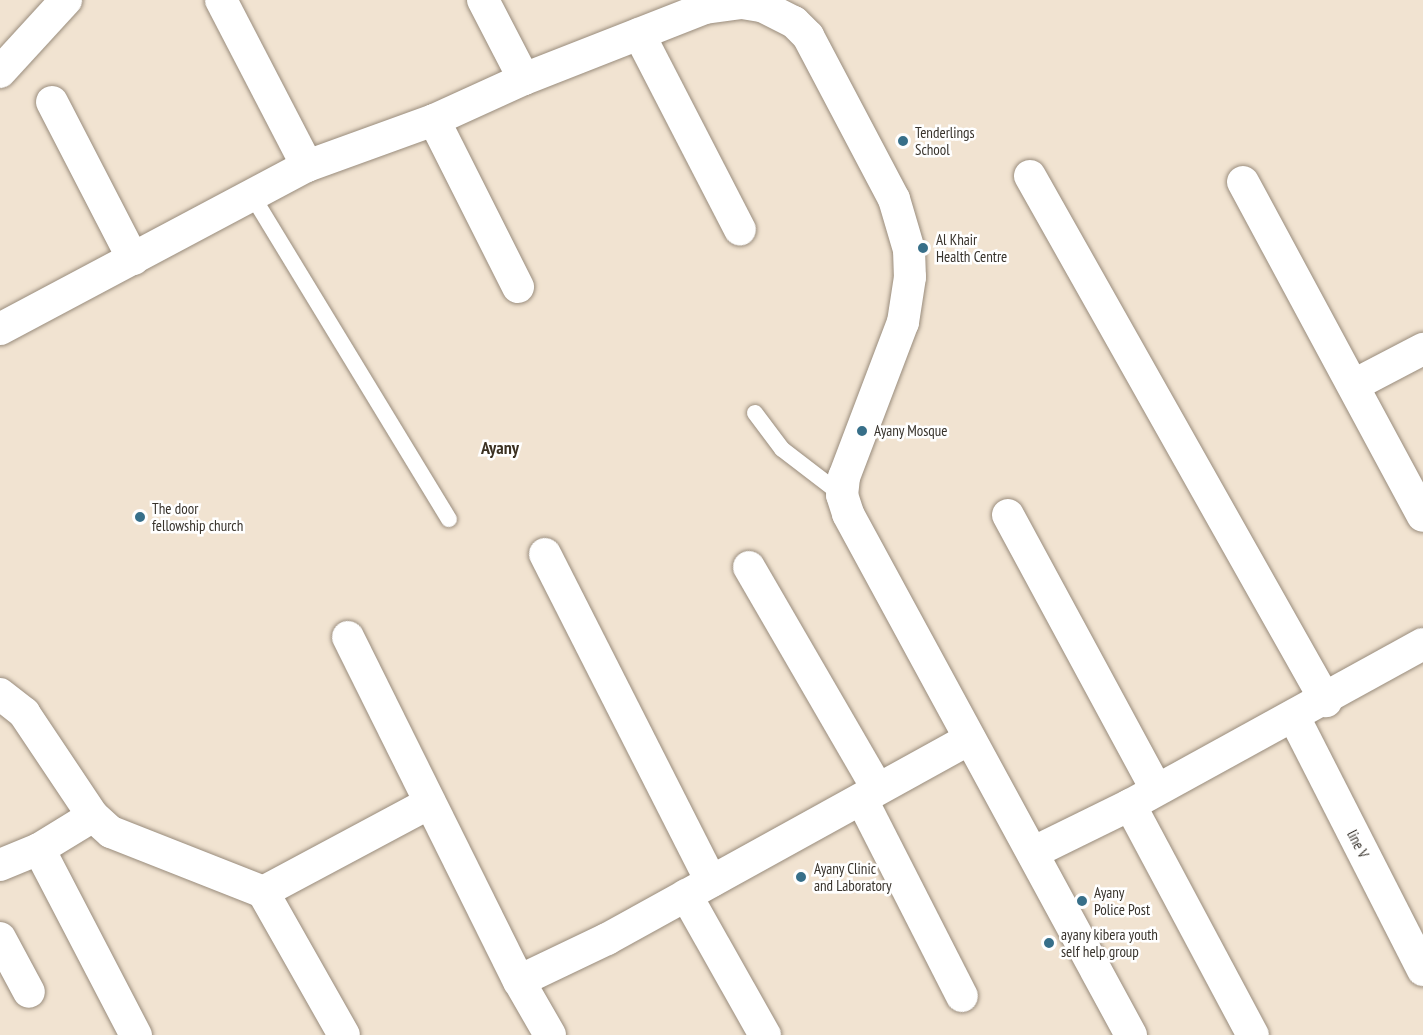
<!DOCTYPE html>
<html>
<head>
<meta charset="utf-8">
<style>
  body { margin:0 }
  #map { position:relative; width:1423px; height:1035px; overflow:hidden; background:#f1e3d1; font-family:"PT Sans Narrow",sans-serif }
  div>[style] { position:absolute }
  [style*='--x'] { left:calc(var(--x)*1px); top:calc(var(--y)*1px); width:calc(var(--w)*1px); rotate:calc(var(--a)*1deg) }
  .roads { filter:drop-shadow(0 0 2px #998c7c) drop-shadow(0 0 2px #998c7c) }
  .service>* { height:16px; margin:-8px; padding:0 8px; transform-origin:8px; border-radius:8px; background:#fff }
  .minor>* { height:32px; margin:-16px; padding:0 16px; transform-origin:16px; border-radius:16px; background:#fff }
  .dots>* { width:16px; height:16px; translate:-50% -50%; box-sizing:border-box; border:3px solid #fff; border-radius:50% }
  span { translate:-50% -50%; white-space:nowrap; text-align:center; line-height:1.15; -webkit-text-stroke:5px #fff; paint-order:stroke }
  .poi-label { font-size:15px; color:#38332c }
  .left { translate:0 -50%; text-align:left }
  .street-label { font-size:15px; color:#38332c }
  .quarter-label { font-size:18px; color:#3b3122; font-weight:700 }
</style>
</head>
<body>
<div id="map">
  <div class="roads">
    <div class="service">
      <div style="--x:253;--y:197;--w:377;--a:58.7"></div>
      <div style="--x:755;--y:413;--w:45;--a:53.1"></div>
      <div style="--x:782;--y:449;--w:76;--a:37.5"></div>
    </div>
    <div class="minor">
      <div style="--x:221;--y:0;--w:187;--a:62.6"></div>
      <div style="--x:483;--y:0;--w:89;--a:62.6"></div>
      <div style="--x:639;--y:34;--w:220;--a:62.7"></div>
      <div style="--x:0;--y:72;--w:98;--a:-47.5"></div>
      <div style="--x:52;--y:102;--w:177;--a:62.7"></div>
      <div style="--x:434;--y:120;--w:187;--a:63.3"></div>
      <div style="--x:1030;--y:176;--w:603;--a:60.59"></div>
      <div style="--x:1243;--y:182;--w:379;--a:61.7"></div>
      <div style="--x:0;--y:329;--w:348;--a:-28"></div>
      <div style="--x:307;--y:166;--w:135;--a:-19.9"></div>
      <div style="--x:434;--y:120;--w:99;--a:-24.5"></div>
      <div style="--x:524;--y:79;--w:194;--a:-21.4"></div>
      <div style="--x:705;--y:8;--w:37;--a:-8"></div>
      <div style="--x:742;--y:3;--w:20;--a:9"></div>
      <div style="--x:762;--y:6;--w:36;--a:27"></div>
      <div style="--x:794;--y:22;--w:20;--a:45"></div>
      <div style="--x:808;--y:36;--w:184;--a:62.2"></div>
      <div style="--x:894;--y:199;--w:53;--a:73.6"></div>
      <div style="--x:909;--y:250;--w:27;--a:88"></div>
      <div style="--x:910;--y:277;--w:46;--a:98.8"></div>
      <div style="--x:903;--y:322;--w:166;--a:110.8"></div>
      <div style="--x:844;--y:477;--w:18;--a:96"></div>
      <div style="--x:842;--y:495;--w:20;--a:72"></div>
      <div style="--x:848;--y:514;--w:593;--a:61.49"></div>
      <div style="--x:1354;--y:385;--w:78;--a:-27.6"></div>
      <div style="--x:1008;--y:515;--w:311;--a:61.6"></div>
      <div style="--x:545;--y:554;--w:367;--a:63.1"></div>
      <div style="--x:749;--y:567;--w:255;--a:59.9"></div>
      <div style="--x:348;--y:637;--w:384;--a:63.6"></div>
      <div style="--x:519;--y:981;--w:62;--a:60.1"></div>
      <div style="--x:0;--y:694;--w:31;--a:38"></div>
      <div style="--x:24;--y:713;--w:124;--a:56.2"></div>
      <div style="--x:93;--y:816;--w:24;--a:42"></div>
      <div style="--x:111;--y:832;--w:163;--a:21.5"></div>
      <div style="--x:263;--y:892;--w:164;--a:60.5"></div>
      <div style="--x:1294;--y:717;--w:284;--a:63"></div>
      <div style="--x:862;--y:800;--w:220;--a:63"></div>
      <div style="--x:1130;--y:805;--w:261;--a:61.9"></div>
      <div style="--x:93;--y:816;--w:63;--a:148.6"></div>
      <div style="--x:39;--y:849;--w:210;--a:62.5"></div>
      <div style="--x:1034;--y:852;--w:107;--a:-26.1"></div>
      <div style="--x:1130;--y:805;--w:334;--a:-28.8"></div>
      <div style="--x:0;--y:865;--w:42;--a:-22.3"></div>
      <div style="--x:263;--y:892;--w:189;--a:-28.1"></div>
      <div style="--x:686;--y:895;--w:161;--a:60.6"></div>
      <div style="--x:0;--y:938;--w:61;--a:61.8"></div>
      <div style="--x:519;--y:981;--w:98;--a:-25.5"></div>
      <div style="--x:607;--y:939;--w:414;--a:-28.9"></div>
    </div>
  </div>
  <div class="dots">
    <div style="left:903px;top:141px;background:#376f89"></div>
    <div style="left:923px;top:248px;background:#376f89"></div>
    <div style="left:862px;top:431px;background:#376f89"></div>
    <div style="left:140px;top:517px;background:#376f89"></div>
    <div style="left:801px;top:877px;background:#376f89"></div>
    <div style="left:1082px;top:901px;background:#376f89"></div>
    <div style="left:1049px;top:943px;background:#376f89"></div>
  </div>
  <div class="poi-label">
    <span class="left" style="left:915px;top:141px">Tenderlings<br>School</span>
    <span class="left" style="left:936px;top:248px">Al Khair<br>Health Centre</span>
    <span class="left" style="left:874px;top:431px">Ayany Mosque</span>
    <span class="left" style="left:152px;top:517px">The door<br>fellowship church</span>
    <span class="left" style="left:814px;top:877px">Ayany Clinic<br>and Laboratory</span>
    <span class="left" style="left:1094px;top:901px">Ayany<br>Police Post</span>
    <span class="left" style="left:1061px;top:943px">ayany kibera youth<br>self help group</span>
  </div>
  <div class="street-label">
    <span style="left:1358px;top:844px;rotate:63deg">line V</span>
  </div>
  <div class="quarter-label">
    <span style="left:500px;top:448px">Ayany</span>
  </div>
</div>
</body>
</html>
